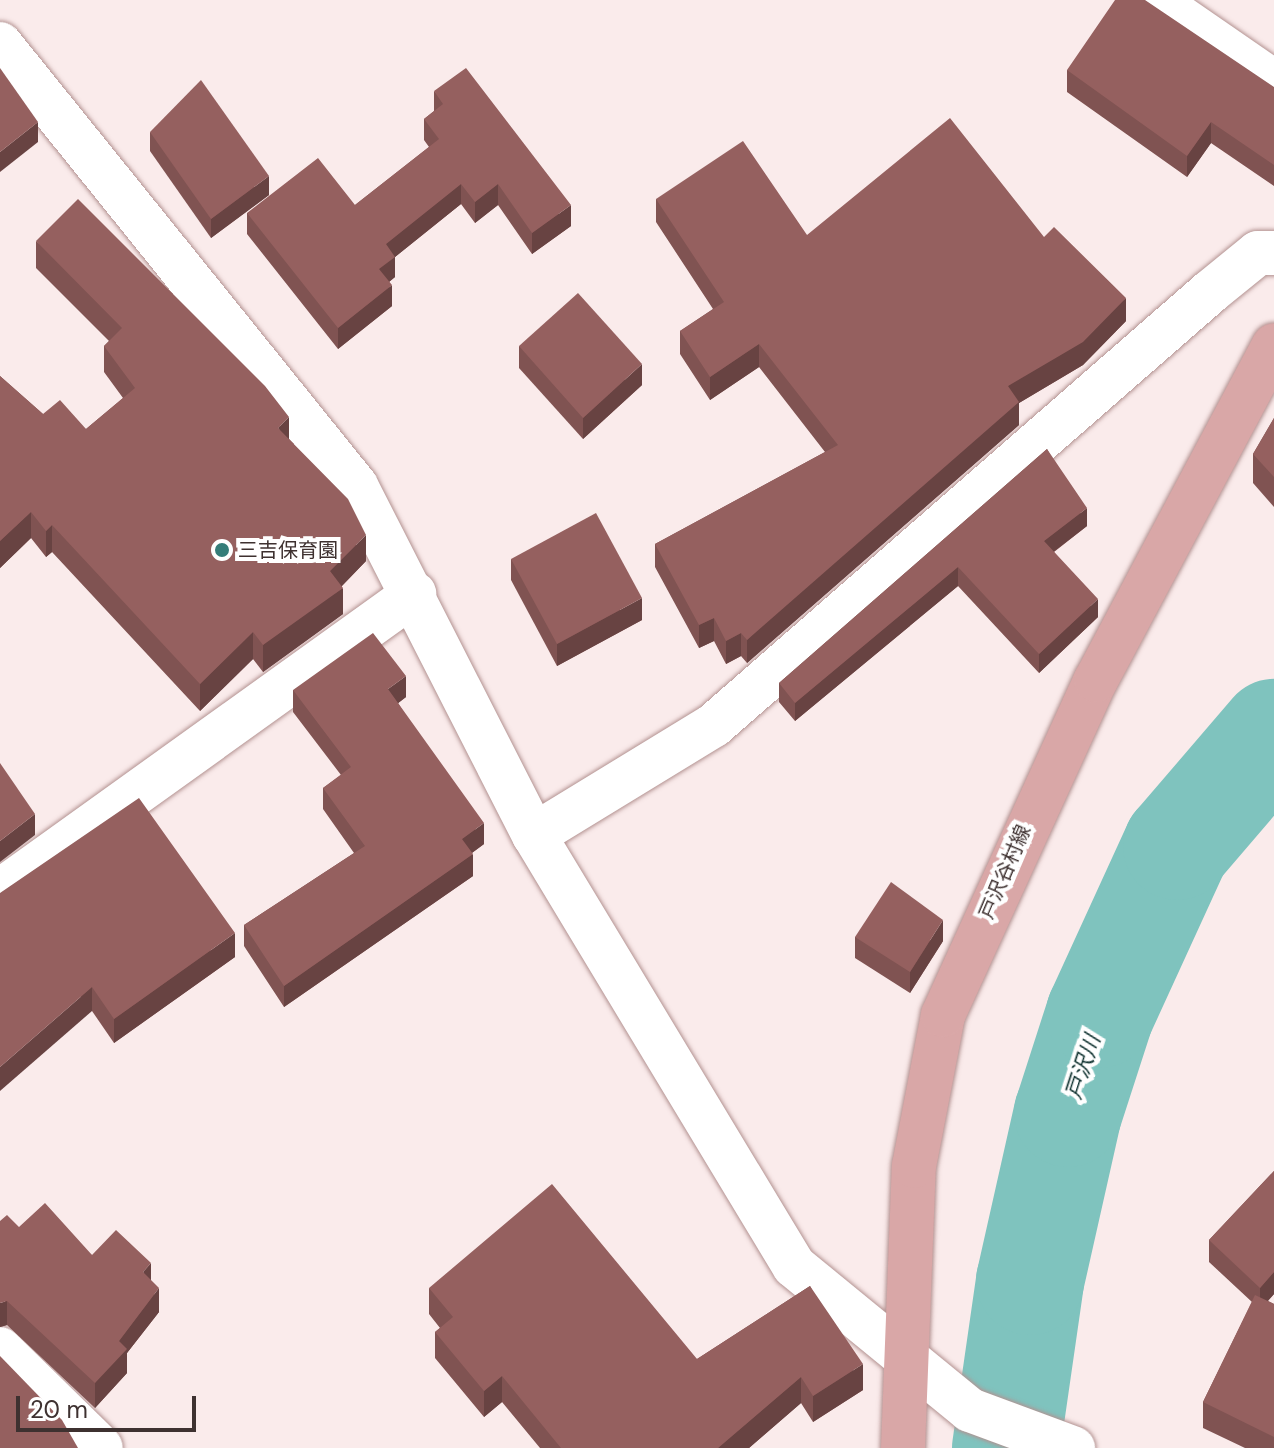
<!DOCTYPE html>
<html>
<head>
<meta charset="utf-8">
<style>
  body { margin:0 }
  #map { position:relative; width:1274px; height:1448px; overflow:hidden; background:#faebeb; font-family:"DM Sans","Noto Sans JP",sans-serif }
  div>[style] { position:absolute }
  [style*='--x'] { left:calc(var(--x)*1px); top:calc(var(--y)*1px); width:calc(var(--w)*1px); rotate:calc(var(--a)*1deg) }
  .river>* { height:108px; margin:-54px; padding:0 54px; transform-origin:54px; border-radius:54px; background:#7fc3be }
  .roads { filter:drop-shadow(0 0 2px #b39291) drop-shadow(0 0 2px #b39291) }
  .minor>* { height:44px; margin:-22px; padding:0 22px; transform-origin:22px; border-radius:22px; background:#fff }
  .major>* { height:44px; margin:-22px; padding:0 22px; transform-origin:22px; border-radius:22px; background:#d9a7a7 }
  .wall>* { inset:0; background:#805352 }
  .shaded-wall>* { inset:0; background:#684342 }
  .building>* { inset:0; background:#95605f }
  .dots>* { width:22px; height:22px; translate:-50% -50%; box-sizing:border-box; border:4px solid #fff; border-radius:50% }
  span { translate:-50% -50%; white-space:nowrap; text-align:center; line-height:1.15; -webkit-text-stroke:8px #fff; paint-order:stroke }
  .poi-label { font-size:20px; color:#3e3130 }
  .left { translate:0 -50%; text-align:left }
  .street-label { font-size:20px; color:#3e3130 }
  .water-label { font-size:22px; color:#123432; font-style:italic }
  .scale { position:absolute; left:16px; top:1396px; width:180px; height:36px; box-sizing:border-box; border:4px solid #3e3130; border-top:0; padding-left:10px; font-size:24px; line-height:28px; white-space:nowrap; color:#3e3130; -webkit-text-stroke:6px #fff; paint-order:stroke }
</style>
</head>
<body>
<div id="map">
  <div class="river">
    <div style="--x:1006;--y:1448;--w:169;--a:-81.8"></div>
    <div style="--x:1030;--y:1281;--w:172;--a:-77.3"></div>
    <div style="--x:1068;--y:1113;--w:104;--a:-72.1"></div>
    <div style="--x:1100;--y:1014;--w:185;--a:-65.4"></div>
    <div style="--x:1177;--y:846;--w:149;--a:-49.4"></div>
  </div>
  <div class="roads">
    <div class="minor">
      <div style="--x:1155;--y:0;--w:145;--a:34.6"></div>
      <div style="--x:0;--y:44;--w:568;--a:51.15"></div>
      <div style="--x:356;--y:486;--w:392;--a:63"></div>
      <div style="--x:534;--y:835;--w:503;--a:58.9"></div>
      <div style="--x:794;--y:1266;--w:227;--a:39.3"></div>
      <div style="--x:970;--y:1410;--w:110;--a:20.3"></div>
      <div style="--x:534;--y:835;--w:211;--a:-31.4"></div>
      <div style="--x:714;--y:725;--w:658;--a:-41.12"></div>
      <div style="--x:1210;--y:292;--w:62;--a:-39.1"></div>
      <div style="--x:1258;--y:253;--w:16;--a:0"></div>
      <div style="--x:0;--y:891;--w:510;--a:-35.66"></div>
      <div style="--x:0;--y:1349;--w:141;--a:44.4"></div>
    </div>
    <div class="major">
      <div style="--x:903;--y:1448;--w:282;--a:-87.8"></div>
      <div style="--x:914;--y:1166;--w:154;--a:-79.1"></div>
      <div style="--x:943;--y:1015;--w:368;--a:-65.5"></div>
      <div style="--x:1096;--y:680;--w:379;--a:-62"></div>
    </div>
  </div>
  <div class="wall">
    <div style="clip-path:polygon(1067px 70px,1274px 87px,1274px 186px,1211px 143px,1187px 177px,1067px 92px)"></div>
    <div style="clip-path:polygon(434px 91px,571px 226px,532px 254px,498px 205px,475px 223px,461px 204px,395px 257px,395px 277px,389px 282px,392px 306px,338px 349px,247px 234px,247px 213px,355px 205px,429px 147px,424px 140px,424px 119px,434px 111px)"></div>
    <div style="clip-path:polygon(150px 132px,269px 195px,211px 238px,150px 151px)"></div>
    <div style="clip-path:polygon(656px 199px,807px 235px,1044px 237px,1126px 321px,1083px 365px,1019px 403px,1019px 425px,747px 663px,741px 656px,726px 664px,714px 641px,699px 648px,655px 567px,655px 544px,825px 452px,759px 367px,710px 400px,680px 354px,680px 331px,713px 309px,656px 222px)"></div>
    <div style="clip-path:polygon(36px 241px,289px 439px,366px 561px,342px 586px,343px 614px,263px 672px,253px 659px,200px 711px,52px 552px,46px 557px,31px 538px,0 568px,0 376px,43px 414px,86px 429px,123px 398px,104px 372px,104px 346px,109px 341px,36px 268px)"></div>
    <div style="clip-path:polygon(519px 346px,642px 385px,583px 439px,519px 368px)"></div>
    <div style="clip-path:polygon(1274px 418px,1274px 507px,1253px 483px,1253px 454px)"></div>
    <div style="clip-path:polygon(1047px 449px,1087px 526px,1054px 552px,1098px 617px,1039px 673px,958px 586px,795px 721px,779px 702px,779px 683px)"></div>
    <div style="clip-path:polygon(511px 559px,642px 620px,557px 666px,511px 580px)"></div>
    <div style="clip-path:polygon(293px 690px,406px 697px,398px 703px,484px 844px,472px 853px,473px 876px,284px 1007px,244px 946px,244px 925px,354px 853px,323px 809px,323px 788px,341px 775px,293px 712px)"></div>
    <div style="clip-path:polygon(0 893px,235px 957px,114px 1043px,92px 1011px)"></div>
    <div style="clip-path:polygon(855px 937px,943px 941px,910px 993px,855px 958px)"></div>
    <div style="clip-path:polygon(1274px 1171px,1274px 1294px,1268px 1301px,1274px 1304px,1274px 1448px,1245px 1448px,1203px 1428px,1203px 1402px,1252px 1302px,1209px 1262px,1209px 1240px)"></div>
    <div style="clip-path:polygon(19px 1227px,92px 1255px,151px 1281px,159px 1312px,127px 1353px,127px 1373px,95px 1408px,7px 1325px,0 1327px)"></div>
    <div style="clip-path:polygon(810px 1286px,863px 1390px,813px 1422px,801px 1403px,749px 1448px,540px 1448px,502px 1402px,484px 1417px,435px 1358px,435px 1332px,440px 1328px,429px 1314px,429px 1288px,697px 1359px)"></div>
  </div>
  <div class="shaded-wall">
    <div style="clip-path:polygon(38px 122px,38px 142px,0 172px,0 152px)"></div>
    <div style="clip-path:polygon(1211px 122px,1211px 143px,1187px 177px,1187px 156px)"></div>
    <div style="clip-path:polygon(269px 176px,269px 195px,211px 238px,211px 219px)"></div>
    <div style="clip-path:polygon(461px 184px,461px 204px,395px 257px,395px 277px,379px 290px,379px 269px,386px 244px)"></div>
    <div style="clip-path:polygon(498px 184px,498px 205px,475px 223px,475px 202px)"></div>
    <div style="clip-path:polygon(571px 205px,571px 226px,532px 254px,532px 233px)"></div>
    <div style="clip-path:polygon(392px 285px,392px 306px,338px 349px,338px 328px)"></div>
    <div style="clip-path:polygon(1126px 298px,1126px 321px,1083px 365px,1019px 403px,1019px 425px,747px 663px,747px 640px,1008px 386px)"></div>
    <div style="clip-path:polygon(759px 344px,759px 367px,710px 400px,710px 377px)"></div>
    <div style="clip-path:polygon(642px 364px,642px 385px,583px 439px,583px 418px)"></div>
    <div style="clip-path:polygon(289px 417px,289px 443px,278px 428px)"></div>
    <div style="clip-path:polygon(1087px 508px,1087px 526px,1044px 559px,1044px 541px)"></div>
    <div style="clip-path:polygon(31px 512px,31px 538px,0 568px,0 541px)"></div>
    <div style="clip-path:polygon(52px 525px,52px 552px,46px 557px,46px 531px)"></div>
    <div style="clip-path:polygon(366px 535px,366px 561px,333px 595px,343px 588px,343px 614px,263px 672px,263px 645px,330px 571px)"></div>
    <div style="clip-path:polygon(958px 567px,958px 586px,795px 721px,795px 703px)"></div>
    <div style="clip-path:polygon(642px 598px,642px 620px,557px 666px,557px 644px)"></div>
    <div style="clip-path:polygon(1098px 599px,1098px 617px,1039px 673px,1039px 654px)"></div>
    <div style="clip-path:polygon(714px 618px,714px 641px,699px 648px,699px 625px)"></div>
    <div style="clip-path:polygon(253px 632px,253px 659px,200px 711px,200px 684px)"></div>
    <div style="clip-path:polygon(741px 633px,741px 656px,726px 664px,726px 641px)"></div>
    <div style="clip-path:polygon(406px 676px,406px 697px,388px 711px,388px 689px)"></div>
    <div style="clip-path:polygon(35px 814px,35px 835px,0 862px,0 841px)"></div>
    <div style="clip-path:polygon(484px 823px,484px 844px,462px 860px,462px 839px)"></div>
    <div style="clip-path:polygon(473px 854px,473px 876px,284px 1007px,284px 986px)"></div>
    <div style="clip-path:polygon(943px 920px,943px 941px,910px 993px,910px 972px)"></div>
    <div style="clip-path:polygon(235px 933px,235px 957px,114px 1043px,114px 1019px)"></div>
    <div style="clip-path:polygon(92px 987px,92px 1011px,0 1091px,0 1067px)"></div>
    <div style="clip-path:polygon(151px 1263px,151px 1287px,143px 1272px)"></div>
    <div style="clip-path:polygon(1274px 1272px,1274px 1294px,1260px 1309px,1260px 1288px)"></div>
    <div style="clip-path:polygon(159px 1288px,159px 1312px,127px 1353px,127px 1373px,95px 1408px,95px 1383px,119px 1341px)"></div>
    <div style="clip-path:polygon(7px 1301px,7px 1325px,0 1327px,0 1303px)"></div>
    <div style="clip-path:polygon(863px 1364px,863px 1390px,813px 1422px,813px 1396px)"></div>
    <div style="clip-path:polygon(502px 1376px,502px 1402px,484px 1417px,484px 1391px)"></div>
    <div style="clip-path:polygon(801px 1377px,801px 1403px,749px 1448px,718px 1448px)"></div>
  </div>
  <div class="building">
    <div style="clip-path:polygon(1115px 0,1145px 0,1274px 87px,1274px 165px,1211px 122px,1187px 156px,1067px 70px)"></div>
    <div style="clip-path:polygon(0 68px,38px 122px,0 152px)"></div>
    <div style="clip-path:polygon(466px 68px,571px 205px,532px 233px,498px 184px,475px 202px,461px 184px,386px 244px,395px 257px,379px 269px,392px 285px,338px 328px,247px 213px,318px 158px,355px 205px,439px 139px,424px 119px,443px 104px,434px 91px)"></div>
    <div style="clip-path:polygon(201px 80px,269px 176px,211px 219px,150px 132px)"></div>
    <div style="clip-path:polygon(950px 118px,1044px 237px,1054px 227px,1126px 298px,1083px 342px,1008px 386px,1019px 402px,747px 640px,741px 633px,726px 641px,714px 618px,699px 625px,655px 544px,838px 445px,759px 344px,710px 377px,680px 331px,724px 302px,656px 199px,743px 141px,807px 235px)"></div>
    <div style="clip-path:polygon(78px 199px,265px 386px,289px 417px,278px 428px,348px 499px,366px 535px,330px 571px,343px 588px,263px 645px,253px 632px,200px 684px,52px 525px,46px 531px,31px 512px,0 541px,0 376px,43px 414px,60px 400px,86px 429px,135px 388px,104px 346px,122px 328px,36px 241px)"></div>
    <div style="clip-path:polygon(578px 293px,642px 364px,583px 418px,519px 346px)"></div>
    <div style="clip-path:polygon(1274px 418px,1274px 477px,1253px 454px)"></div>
    <div style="clip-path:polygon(1047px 449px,1087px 508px,1044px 541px,1098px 599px,1039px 654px,958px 567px,795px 703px,779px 683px)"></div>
    <div style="clip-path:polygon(596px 513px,642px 598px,557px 644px,511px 559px)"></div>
    <div style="clip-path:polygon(373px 633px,406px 676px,388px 689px,484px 823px,462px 839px,473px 854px,284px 986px,244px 925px,365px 846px,323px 788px,351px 767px,293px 690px)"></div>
    <div style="clip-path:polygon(0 763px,35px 814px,0 841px)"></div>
    <div style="clip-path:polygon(139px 798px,235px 933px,114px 1019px,92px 987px,0 1067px,0 893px)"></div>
    <div style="clip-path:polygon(891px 882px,943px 920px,910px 972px,855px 937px)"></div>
    <div style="clip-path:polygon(1274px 1171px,1274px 1272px,1260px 1288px,1209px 1240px)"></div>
    <div style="clip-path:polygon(552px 1184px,697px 1359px,810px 1286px,863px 1364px,813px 1396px,801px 1377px,718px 1448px,561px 1448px,502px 1376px,484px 1391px,435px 1332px,453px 1317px,429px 1288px)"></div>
    <div style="clip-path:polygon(45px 1203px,92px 1255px,116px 1230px,151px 1263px,143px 1272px,159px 1288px,119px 1341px,127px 1349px,95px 1383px,7px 1301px,0 1303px,0 1221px,7px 1215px,19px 1227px)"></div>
    <div style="clip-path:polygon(1255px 1295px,1274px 1304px,1274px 1437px,1203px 1402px)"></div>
    <div style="clip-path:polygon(0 1356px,62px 1420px,78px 1448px,0 1448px)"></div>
  </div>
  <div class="dots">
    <div style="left:222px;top:550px;background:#357d79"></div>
  </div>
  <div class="poi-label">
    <span class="left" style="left:238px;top:550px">三吉保育園</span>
  </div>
  <div class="street-label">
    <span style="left:1005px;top:872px;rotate:-67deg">戸沢谷村線</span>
  </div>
  <div class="water-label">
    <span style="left:1083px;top:1067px;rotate:-72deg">戸沢川</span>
  </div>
  <div class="scale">20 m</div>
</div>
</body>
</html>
